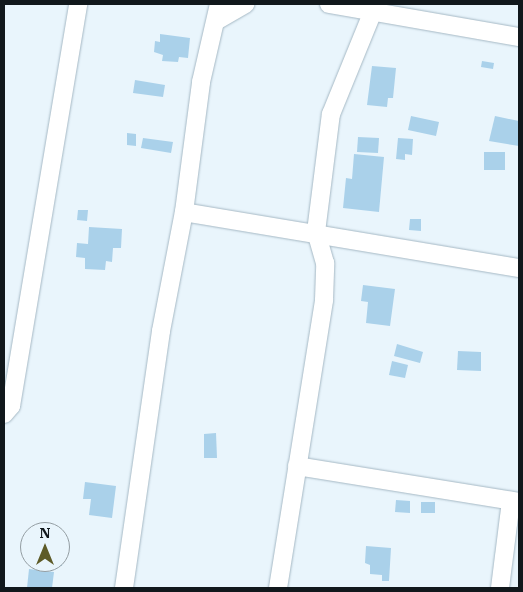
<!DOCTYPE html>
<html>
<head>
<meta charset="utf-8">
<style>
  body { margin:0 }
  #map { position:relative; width:523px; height:592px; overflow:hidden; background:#e9f5fc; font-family:"IBM Plex Serif",serif }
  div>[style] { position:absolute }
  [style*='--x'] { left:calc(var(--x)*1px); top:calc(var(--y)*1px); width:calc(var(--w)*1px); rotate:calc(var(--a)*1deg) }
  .building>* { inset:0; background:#aad1ea }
  .roads { filter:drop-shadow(0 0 1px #a5b8c4) drop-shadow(0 0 1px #a5b8c4) }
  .minor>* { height:18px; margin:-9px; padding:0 9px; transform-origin:9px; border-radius:9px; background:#fff }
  span { translate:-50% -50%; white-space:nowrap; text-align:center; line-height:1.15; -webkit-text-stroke:4.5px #e9f5fc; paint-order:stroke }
  .frame { position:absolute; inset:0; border:5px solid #11181c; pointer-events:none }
  .north { position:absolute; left:20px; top:522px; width:50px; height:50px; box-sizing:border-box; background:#e9f5fc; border:1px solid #939da2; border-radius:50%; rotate:0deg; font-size:14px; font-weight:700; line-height:20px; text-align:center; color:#11181c }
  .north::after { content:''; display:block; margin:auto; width:18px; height:22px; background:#5d5b28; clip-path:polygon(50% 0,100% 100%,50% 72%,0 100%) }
</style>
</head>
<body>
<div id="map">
  <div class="building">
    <div style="clip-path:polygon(160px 34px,190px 38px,188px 58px,179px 57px,178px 62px,162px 61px,163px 55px,154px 52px,155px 41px,160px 42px)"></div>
    <div style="clip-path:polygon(482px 61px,494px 63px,493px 69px,481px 67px)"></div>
    <div style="clip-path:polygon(372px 66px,396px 68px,393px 98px,388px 98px,387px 107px,367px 105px)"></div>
    <div style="clip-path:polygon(135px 80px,165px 85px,163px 97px,133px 93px)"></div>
    <div style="clip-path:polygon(411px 116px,439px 122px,436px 136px,408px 130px)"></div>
    <div style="clip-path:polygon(495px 116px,519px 121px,519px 146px,489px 141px)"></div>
    <div style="clip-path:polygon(127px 133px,136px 134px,136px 146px,127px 145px)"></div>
    <div style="clip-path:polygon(358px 137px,379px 138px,378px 153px,357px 152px)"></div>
    <div style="clip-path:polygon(143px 138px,173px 142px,171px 153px,141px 148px)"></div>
    <div style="clip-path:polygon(398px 138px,413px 139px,412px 155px,405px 154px,405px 160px,396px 159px)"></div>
    <div style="clip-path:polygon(484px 152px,505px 152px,505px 170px,484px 170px)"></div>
    <div style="clip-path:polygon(354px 154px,384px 157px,379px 212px,343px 208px,346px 178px,352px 179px)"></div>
    <div style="clip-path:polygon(78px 210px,88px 210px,87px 221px,77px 220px)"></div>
    <div style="clip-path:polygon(410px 219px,421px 219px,421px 231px,409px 230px)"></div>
    <div style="clip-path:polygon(89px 227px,122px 229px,121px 248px,113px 248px,112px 262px,106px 261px,105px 270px,85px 269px,85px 258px,76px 257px,77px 243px,88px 244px)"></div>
    <div style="clip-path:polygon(363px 285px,395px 289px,390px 326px,366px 323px,368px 302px,361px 301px)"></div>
    <div style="clip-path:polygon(397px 344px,423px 352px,420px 363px,394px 356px)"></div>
    <div style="clip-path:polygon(458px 351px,481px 352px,481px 371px,457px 370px)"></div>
    <div style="clip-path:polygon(392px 361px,408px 365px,405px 378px,389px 375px)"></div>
    <div style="clip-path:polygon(216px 433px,217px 458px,204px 458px,204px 434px)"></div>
    <div style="clip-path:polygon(85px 482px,116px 486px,112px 518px,89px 515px,91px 499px,83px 499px)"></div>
    <div style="clip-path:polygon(396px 500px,410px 501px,410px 513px,395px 512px)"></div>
    <div style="clip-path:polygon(421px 502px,435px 502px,435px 513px,421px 513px)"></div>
    <div style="clip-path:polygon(366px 546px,391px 548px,389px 581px,382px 581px,382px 575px,370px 574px,370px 565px,365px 563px)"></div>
    <div style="clip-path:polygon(60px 554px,63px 554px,62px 566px,39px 563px,60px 562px)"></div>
    <div style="clip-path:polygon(29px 569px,54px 572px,52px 588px,27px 588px)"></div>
  </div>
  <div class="roads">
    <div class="minor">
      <div style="--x:329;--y:4;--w:193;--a:9.9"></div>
      <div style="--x:216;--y:21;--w:34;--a:-30"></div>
      <div style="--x:184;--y:212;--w:340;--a:9.5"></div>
      <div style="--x:4;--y:414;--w:11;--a:-49"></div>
      <div style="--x:11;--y:406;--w:408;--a:-80.5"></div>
      <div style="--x:297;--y:466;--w:225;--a:9.2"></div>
      <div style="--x:124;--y:588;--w:260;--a:-81.8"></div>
      <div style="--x:161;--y:331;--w:121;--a:-79.1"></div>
      <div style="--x:184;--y:212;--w:131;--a:-82.5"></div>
      <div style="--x:201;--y:82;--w:80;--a:-77"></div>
      <div style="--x:278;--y:588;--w:292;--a:-80.9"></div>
      <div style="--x:324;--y:300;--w:37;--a:-88"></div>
      <div style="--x:325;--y:263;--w:32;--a:-106"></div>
      <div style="--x:316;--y:232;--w:119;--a:-82.8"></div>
      <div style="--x:331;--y:114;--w:119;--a:-67.8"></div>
      <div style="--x:500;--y:588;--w:88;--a:-82.8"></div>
    </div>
  </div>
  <div class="frame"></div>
  <div class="north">N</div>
</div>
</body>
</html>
